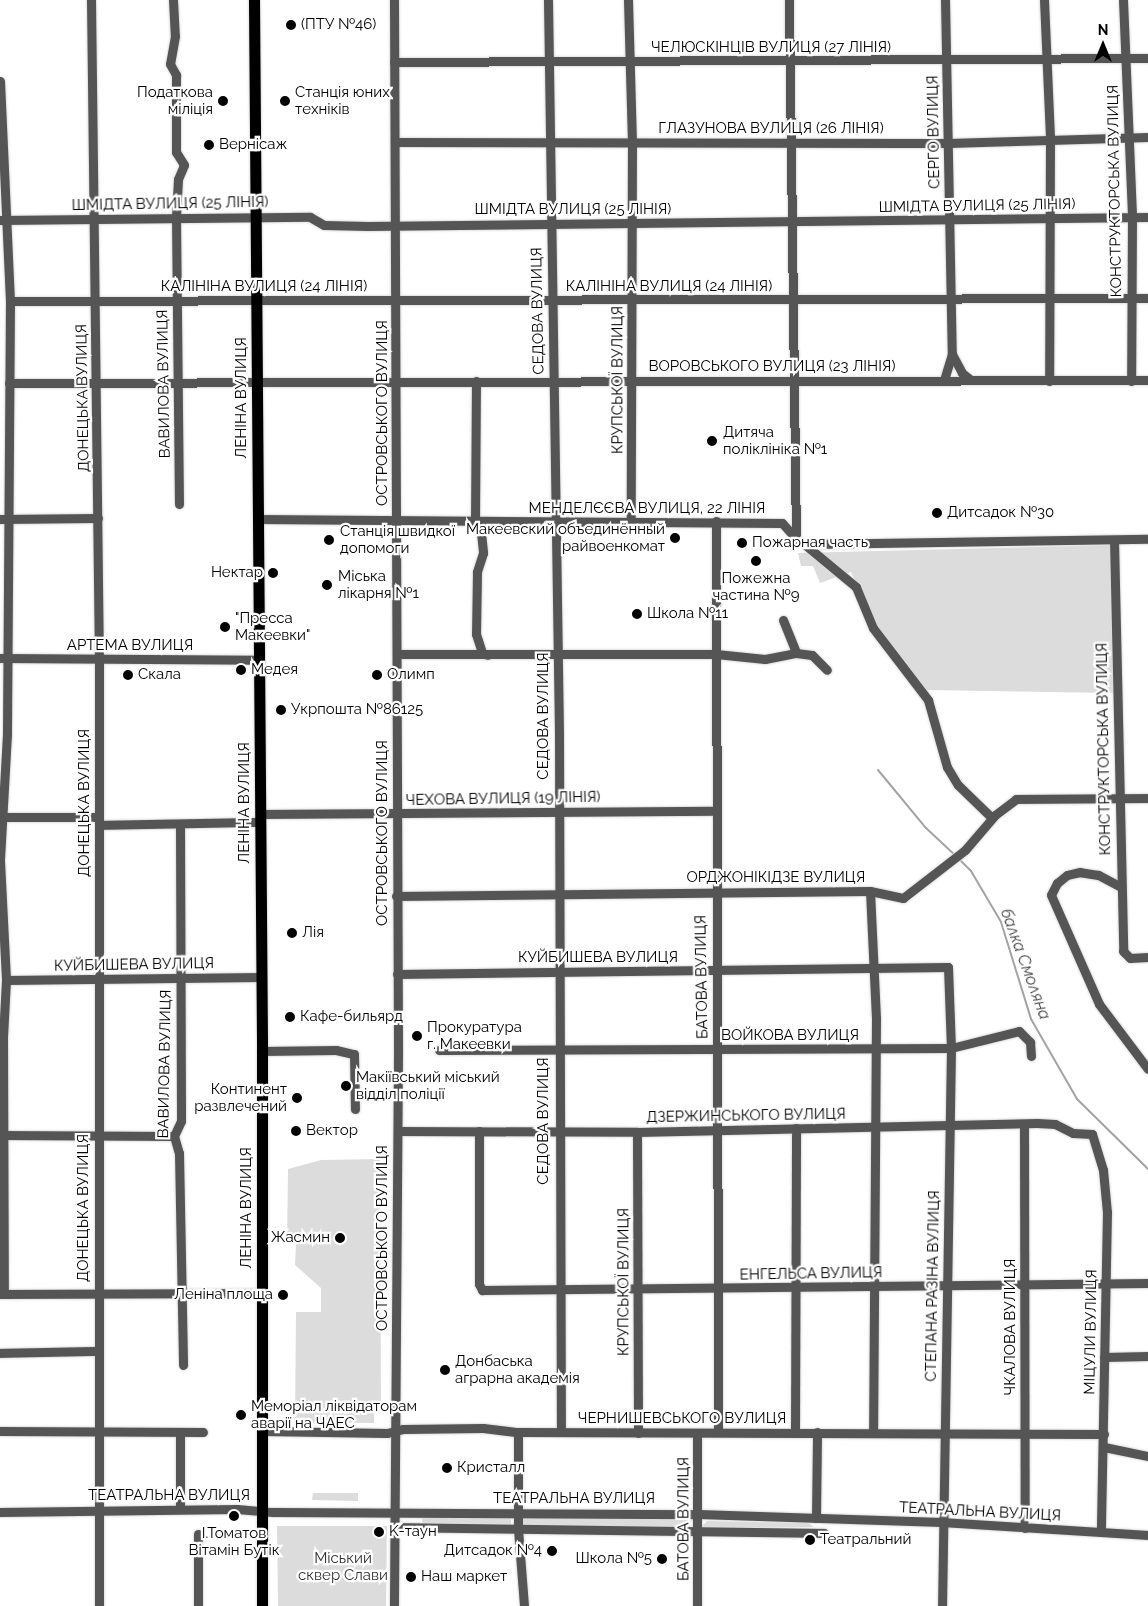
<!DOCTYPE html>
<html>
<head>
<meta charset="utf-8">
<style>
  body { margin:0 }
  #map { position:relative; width:1148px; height:1606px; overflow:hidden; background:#fff; font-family:Raleway,sans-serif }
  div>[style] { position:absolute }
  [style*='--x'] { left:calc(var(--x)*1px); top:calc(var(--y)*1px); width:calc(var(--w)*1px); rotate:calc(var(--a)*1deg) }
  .green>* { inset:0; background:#dcdcdc }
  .stream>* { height:2px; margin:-1px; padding:0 1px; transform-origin:1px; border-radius:1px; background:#a3a3a3 }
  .roads { filter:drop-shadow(0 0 1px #dbdbdb) drop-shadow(0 0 1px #dbdbdb) }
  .minor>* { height:9px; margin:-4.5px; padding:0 4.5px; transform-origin:4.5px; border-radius:4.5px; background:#555 }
  .major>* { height:11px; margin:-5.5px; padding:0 5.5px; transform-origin:5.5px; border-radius:5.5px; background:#000 }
  .dots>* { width:14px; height:14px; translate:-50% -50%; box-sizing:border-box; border:2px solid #fff; border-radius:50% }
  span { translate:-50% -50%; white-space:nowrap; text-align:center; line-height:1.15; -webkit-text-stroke:4.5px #fff; paint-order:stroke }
  .poi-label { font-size:15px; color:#000 }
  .left { translate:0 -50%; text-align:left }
  .right { translate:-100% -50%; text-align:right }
  .street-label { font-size:15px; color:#000 }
  .park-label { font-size:15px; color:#333 }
  .water-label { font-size:16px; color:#444; font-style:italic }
  .north { position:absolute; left:1078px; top:20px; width:50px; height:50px; -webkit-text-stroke:4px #fff; paint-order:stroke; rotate:0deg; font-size:14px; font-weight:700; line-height:20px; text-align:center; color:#000 }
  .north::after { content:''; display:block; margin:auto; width:18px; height:22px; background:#000; clip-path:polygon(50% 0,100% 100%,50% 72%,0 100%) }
</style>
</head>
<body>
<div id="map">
  <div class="green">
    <div style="clip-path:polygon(1111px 545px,1113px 693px,927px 690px,884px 640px,851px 572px,820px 583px,813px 566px,801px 566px,798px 553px)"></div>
    <div style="clip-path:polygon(380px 1159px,381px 1408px,374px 1411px,374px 1423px,295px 1422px,296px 1312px,321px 1312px,321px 1288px,295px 1265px,296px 1244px,287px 1244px,288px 1169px,321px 1160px)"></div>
    <div style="clip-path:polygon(313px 1493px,358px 1493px,358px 1501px,312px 1500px)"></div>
    <div style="clip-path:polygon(511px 1516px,511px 1525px,423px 1523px,422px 1520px,423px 1517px)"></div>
    <div style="clip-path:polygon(521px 1517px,690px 1518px,692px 1520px,687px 1528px,523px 1526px)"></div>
    <div style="clip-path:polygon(707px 1521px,808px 1523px,814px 1527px,700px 1528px)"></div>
    <div style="clip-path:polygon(277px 1526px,387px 1526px,386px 1606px,278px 1606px)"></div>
  </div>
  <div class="stream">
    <div style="--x:878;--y:770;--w:75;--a:50.4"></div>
    <div style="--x:926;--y:828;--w:38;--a:43"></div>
    <div style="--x:959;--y:859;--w:17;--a:45"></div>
    <div style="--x:971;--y:871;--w:59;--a:59.5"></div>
    <div style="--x:1001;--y:922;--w:102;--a:72.8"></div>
    <div style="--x:1031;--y:1019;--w:92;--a:60.1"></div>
    <div style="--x:1077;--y:1099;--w:100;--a:44.6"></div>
  </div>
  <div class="roads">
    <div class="minor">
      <div style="--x:91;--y:0;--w:660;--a:89.31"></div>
      <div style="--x:99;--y:660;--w:946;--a:90"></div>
      <div style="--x:173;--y:0;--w:36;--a:87"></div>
      <div style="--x:175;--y:36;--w:28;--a:100"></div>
      <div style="--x:170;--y:64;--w:13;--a:61"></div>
      <div style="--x:176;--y:75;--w:77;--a:90"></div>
      <div style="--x:176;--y:152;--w:15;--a:58"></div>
      <div style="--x:184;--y:165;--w:15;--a:113"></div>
      <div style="--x:178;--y:179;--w:39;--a:93"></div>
      <div style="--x:176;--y:218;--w:286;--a:89.4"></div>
      <div style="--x:394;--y:0;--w:1055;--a:89.78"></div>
      <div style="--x:398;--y:1055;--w:551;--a:90.42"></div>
      <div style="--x:548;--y:0;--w:735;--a:89.14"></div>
      <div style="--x:559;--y:735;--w:697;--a:89.84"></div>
      <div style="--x:628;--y:0;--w:143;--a:88.4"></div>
      <div style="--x:632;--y:143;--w:378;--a:90.2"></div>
      <div style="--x:789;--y:0;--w:539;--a:89.26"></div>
      <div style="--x:945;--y:0;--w:354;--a:88.9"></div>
      <div style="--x:952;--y:354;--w:21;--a:62"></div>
      <div style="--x:962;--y:373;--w:11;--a:38"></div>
      <div style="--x:1044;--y:0;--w:139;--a:87.5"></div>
      <div style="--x:1050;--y:139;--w:242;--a:90.2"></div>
      <div style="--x:1123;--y:0;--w:217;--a:87.6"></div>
      <div style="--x:1132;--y:217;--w:164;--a:90.3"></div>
      <div style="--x:394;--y:62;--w:754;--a:-0.3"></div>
      <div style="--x:0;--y:81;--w:220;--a:87.4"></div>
      <div style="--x:10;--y:301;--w:433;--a:90.4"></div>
      <div style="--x:7;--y:734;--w:127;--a:93.2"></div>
      <div style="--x:0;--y:861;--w:119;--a:87.1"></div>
      <div style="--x:6;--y:980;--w:58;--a:93"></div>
      <div style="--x:3;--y:1038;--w:256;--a:89.8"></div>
      <div style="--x:395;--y:142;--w:554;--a:0.1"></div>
      <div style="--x:949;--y:143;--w:199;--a:-1.7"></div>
      <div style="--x:0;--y:220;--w:310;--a:-0.6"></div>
      <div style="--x:310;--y:217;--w:16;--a:30"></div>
      <div style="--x:324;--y:225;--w:44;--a:1.3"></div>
      <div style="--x:368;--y:226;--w:780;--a:-0.66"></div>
      <div style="--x:10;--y:301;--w:1138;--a:-0.15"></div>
      <div style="--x:944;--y:380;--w:27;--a:-73"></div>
      <div style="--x:9;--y:383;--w:1139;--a:-0.15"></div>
      <div style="--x:0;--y:519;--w:98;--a:-0.6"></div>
      <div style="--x:258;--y:519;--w:524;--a:0.44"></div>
      <div style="--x:782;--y:523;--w:25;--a:48"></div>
      <div style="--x:799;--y:542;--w:12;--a:9"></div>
      <div style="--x:811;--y:544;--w:337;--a:-0.9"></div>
      <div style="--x:716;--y:521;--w:911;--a:89.87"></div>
      <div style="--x:475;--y:523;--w:142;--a:-89.6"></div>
      <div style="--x:480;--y:523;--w:30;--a:84"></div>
      <div style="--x:483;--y:553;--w:20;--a:108"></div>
      <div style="--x:477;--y:572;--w:62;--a:90.9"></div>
      <div style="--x:476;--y:634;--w:20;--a:72"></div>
      <div style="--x:482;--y:653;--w:6;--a:18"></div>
      <div style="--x:1114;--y:540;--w:411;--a:88.7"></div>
      <div style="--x:1123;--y:951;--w:10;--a:45"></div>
      <div style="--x:1130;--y:958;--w:18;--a:-3"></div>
      <div style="--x:803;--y:543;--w:69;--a:39.7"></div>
      <div style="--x:856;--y:587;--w:44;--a:67.5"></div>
      <div style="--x:873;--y:628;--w:91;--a:52.6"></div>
      <div style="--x:928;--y:700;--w:70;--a:74.2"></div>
      <div style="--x:947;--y:767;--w:21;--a:59"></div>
      <div style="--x:958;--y:785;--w:47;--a:44.1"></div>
      <div style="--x:783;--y:620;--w:35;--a:68"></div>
      <div style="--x:397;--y:654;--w:319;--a:0"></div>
      <div style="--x:716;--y:654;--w:49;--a:5.8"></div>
      <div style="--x:765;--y:659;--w:32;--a:-11"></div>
      <div style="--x:796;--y:653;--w:16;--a:7"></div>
      <div style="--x:812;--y:655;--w:21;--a:45"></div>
      <div style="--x:0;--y:658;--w:259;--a:0.4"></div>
      <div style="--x:260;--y:814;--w:456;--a:-0.4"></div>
      <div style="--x:3;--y:817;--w:96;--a:0"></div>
      <div style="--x:180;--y:824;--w:297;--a:89.8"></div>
      <div style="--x:181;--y:1121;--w:17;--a:115"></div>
      <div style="--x:174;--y:1136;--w:18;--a:74"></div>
      <div style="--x:179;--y:1153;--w:212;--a:88.9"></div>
      <div style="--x:99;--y:825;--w:161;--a:-1.1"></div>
      <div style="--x:1121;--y:887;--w:26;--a:-152"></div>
      <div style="--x:1098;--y:875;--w:18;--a:-171"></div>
      <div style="--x:1080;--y:872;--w:13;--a:167"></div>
      <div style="--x:1067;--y:875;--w:13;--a:141"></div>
      <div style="--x:1057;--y:883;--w:13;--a:117"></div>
      <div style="--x:1051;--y:895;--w:119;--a:66.2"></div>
      <div style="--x:1099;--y:1004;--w:81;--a:53"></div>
      <div style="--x:870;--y:891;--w:127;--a:87.3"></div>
      <div style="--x:876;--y:1018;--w:415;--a:90.4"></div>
      <div style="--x:396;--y:896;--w:474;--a:-0.6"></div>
      <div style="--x:870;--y:891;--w:34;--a:12"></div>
      <div style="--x:903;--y:898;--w:78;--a:-37.7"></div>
      <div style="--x:965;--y:850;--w:46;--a:-49.4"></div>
      <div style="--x:995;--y:815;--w:26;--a:-37"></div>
      <div style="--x:1016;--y:799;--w:132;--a:-0.4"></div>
      <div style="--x:397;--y:974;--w:551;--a:-0.73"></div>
      <div style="--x:948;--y:967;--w:81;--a:87.9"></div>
      <div style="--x:951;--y:1048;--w:558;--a:90.92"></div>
      <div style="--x:6;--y:980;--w:255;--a:-0.7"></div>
      <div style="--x:439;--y:1050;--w:512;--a:-0.22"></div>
      <div style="--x:951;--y:1048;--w:70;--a:-14"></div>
      <div style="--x:1019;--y:1031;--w:16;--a:45"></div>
      <div style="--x:1030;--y:1042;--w:14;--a:86"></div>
      <div style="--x:262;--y:1051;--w:74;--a:-0.8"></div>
      <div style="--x:336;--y:1050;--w:18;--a:13"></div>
      <div style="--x:354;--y:1054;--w:55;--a:89"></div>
      <div style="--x:1024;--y:1125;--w:403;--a:89.9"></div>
      <div style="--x:398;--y:1131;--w:239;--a:0.2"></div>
      <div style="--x:637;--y:1132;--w:400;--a:-1.3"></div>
      <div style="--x:1037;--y:1123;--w:18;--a:3"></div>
      <div style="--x:1055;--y:1124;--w:20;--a:27"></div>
      <div style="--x:1073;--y:1133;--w:19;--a:3"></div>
      <div style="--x:1092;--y:1134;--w:38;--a:73"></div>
      <div style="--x:1103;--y:1170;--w:42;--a:84.6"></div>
      <div style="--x:1107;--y:1212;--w:320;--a:91.1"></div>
      <div style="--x:479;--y:1131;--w:153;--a:90"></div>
      <div style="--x:479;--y:1284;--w:7;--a:63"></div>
      <div style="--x:482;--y:1290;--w:666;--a:-0.6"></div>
      <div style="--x:637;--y:1132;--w:301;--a:89.8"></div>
      <div style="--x:0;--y:1135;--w:174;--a:0.3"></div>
      <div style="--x:0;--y:1294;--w:262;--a:-0.2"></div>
      <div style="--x:0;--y:1353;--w:99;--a:-1.2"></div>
      <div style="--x:1104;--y:1357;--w:44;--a:-1.3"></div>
      <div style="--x:0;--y:1431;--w:203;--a:0.3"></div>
      <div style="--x:262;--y:1431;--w:125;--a:0.9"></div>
      <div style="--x:387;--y:1433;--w:16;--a:-14"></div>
      <div style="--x:403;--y:1429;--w:80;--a:-0.7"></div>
      <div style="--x:483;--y:1428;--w:35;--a:7"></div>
      <div style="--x:518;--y:1432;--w:586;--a:0.2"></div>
      <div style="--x:518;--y:1432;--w:97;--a:90"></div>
      <div style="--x:518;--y:1529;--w:77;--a:85.5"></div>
      <div style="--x:795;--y:1432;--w:304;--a:-89.8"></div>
      <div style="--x:697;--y:1433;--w:173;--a:90"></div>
      <div style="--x:1104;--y:1447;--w:45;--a:11.6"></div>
      <div style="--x:180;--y:1509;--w:77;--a:-90"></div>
      <div style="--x:0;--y:1512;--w:237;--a:-0.7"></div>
      <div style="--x:237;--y:1509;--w:36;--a:5"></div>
      <div style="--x:273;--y:1512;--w:425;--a:0.3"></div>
      <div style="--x:698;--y:1514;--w:244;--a:1.9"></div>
      <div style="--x:942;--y:1522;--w:206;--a:3.6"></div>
      <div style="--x:816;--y:1518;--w:86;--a:-89.3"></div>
      <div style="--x:394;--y:1527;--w:430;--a:0.8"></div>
      <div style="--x:198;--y:1534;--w:72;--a:90"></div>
    </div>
    <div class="major">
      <div style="--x:254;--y:0;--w:1051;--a:89.56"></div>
      <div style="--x:262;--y:1051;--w:555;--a:90"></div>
    </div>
  </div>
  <div class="dots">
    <div style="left:291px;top:25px;background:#000"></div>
    <div style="left:223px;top:101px;background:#000"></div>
    <div style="left:285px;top:101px;background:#000"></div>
    <div style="left:209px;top:145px;background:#000"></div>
    <div style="left:712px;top:441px;background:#000"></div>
    <div style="left:937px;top:513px;background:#000"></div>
    <div style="left:675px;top:538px;background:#000"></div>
    <div style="left:329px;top:540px;background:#000"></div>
    <div style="left:742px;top:543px;background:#000"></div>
    <div style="left:756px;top:561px;background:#000"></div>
    <div style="left:273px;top:573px;background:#000"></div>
    <div style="left:327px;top:585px;background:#000"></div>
    <div style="left:637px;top:614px;background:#000"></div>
    <div style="left:225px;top:627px;background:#000"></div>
    <div style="left:241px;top:670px;background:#000"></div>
    <div style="left:128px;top:675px;background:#000"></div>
    <div style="left:377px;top:675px;background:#000"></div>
    <div style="left:281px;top:710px;background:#000"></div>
    <div style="left:292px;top:933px;background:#000"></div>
    <div style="left:290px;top:1017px;background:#000"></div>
    <div style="left:417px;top:1036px;background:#000"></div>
    <div style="left:346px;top:1086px;background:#000"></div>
    <div style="left:297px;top:1098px;background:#000"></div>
    <div style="left:296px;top:1131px;background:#000"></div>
    <div style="left:340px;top:1238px;background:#000"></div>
    <div style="left:283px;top:1295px;background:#000"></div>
    <div style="left:445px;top:1370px;background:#000"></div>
    <div style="left:241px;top:1415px;background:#000"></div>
    <div style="left:447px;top:1468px;background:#000"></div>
    <div style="left:234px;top:1516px;background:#000"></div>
    <div style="left:379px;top:1532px;background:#000"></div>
    <div style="left:810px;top:1540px;background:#000"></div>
    <div style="left:552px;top:1551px;background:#000"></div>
    <div style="left:662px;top:1559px;background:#000"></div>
    <div style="left:411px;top:1577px;background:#000"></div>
  </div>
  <div class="poi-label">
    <span class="left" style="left:301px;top:25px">(ПТУ №46)</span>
    <span class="right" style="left:213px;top:101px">Податкова<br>міліція</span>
    <span class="left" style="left:295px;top:101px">Станція юних<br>техніків</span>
    <span class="left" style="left:219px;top:145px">Вернісаж</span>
    <span class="left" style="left:723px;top:441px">Дитяча<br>поліклініка №1</span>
    <span class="left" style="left:947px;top:513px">Дитсадок №30</span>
    <span class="right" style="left:665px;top:538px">Макеевский объединённый<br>райвоенкомат</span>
    <span class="left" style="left:340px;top:540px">Станція швидкої<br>допомоги</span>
    <span class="left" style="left:752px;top:543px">Пожарная часть</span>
    <span class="right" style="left:263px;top:573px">Нектар</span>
    <span class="left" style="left:338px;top:585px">Міська<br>лікарня №1</span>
    <span style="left:756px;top:587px">Пожежна<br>частина №9</span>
    <span class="left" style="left:647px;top:614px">Школа №11</span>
    <span class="left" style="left:235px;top:627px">"Пресса<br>Макеевки"</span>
    <span class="left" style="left:251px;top:670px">Медея</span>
    <span class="left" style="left:138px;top:675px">Скала</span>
    <span class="left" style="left:387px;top:675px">Олимп</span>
    <span class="left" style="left:291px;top:710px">Укрпошта №86125</span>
    <span class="left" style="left:302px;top:933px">Лія</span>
    <span class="left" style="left:300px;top:1017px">Кафе-бильярд</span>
    <span class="left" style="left:427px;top:1036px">Прокуратура<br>г. Макеевки</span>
    <span class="left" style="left:356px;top:1086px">Макіївський міський<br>відділ поліції</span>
    <span class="right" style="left:287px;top:1098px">Континент<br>развлечений</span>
    <span class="left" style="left:306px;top:1131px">Вектор</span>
    <span class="right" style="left:330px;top:1238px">Жасмин</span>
    <span class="right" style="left:273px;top:1295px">Леніна площа</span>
    <span class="left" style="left:455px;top:1370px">Донбаська<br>аграрна академія</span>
    <span class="left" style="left:251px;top:1415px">Меморіал ліквідаторам<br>аварії на ЧАЕС</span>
    <span class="left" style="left:457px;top:1468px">Кристалл</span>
    <span class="left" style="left:389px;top:1532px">K-таун</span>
    <span style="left:234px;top:1542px">І.Томатов<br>Вітамін Бутік</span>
    <span class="left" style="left:820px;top:1540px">Театральний</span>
    <span class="right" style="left:542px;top:1551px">Дитсадок №4</span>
    <span class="right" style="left:652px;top:1559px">Школа №5</span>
    <span class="left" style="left:421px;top:1577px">Наш маркет</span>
  </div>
  <div class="street-label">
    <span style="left:771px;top:48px">ЧЕЛЮСКІНЦІВ ВУЛИЦЯ (27 ЛIНIЯ)</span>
    <span style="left:771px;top:129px">ГЛАЗУНОВА ВУЛИЦЯ (26 ЛIНIЯ)</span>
    <span style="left:934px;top:132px;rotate:-91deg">СЕРГО ВУЛИЦЯ</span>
    <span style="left:1115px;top:191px;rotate:-91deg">КОНСТРУКТОРСЬКА ВУЛИЦЯ</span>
    <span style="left:170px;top:204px;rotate:-1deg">ШМІДТА ВУЛИЦЯ (25 ЛIНIЯ)</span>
    <span style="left:977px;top:206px;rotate:-1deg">ШМІДТА ВУЛИЦЯ (25 ЛIНIЯ)</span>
    <span style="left:573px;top:210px">ШМІДТА ВУЛИЦЯ (25 ЛIНIЯ)</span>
    <span style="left:264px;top:287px">КАЛІНІНА ВУЛИЦЯ (24 ЛIНIЯ)</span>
    <span style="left:669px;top:287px">КАЛІНІНА ВУЛИЦЯ (24 ЛIНIЯ)</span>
    <span style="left:538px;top:311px;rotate:-91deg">СЕДОВА ВУЛИЦЯ</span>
    <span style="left:772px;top:367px">ВОРОВСЬКОГО ВУЛИЦЯ (23 ЛIНIЯ)</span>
    <span style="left:618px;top:380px;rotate:-90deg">КРУПСЬКОЇ ВУЛИЦЯ</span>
    <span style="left:164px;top:384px;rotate:-91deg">ВАВИЛОВА ВУЛИЦЯ</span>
    <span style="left:83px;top:398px;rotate:-91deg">ДОНЕЦЬКА ВУЛИЦЯ</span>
    <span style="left:242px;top:398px;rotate:-90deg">ЛЕНІНА ВУЛИЦЯ</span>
    <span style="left:383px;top:413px;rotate:-90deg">ОСТРОВСЬКОГО ВУЛИЦЯ</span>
    <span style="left:647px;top:509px">МЕНДЕЛЄЄВА ВУЛИЦЯ, 22 ЛІНІЯ</span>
    <span style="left:130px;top:646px">АРТЕМА ВУЛИЦЯ</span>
    <span style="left:544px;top:716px;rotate:-90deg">СЕДОВА ВУЛИЦЯ</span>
    <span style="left:1104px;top:749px;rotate:-91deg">КОНСТРУКТОРСЬКА ВУЛИЦЯ</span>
    <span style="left:503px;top:799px;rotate:-1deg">ЧЕХОВА ВУЛИЦЯ (19 ЛIНIЯ)</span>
    <span style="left:85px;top:803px;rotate:-90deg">ДОНЕЦЬКА ВУЛИЦЯ</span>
    <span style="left:245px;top:803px;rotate:-90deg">ЛЕНІНА ВУЛИЦЯ</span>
    <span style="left:383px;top:833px;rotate:-90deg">ОСТРОВСЬКОГО ВУЛИЦЯ</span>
    <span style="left:776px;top:878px">ОРДЖОНІКІДЗЕ ВУЛИЦЯ</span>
    <span style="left:598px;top:958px">КУЙБИШЕВА ВУЛИЦЯ</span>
    <span style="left:134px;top:965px;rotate:-1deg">КУЙБИШЕВА ВУЛИЦЯ</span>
    <span style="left:702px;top:977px;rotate:-91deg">БАТОВА ВУЛИЦЯ</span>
    <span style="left:790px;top:1036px">ВОЙКОВА ВУЛИЦЯ</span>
    <span style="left:165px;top:1064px;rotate:-89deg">ВАВИЛОВА ВУЛИЦЯ</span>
    <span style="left:746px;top:1116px;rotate:-1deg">ДЗЕРЖИНСЬКОГО ВУЛИЦЯ</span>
    <span style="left:544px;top:1121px;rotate:-90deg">СЕДОВА ВУЛИЦЯ</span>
    <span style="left:84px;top:1208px;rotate:-90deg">ДОНЕЦЬКА ВУЛИЦЯ</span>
    <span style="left:247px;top:1208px;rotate:-90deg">ЛЕНІНА ВУЛИЦЯ</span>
    <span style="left:383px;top:1238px;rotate:-90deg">ОСТРОВСЬКОГО ВУЛИЦЯ</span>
    <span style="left:811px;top:1274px;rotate:-1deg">ЕНГЕЛЬСА ВУЛИЦЯ</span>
    <span style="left:624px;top:1282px;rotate:-90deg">КРУПСЬКОЇ ВУЛИЦЯ</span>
    <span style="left:933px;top:1286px;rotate:-89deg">СТЕПАНА РАЗІНА ВУЛИЦЯ</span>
    <span style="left:1011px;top:1327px;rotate:-90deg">ЧКАЛОВА ВУЛИЦЯ</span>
    <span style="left:1091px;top:1332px;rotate:-89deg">МІЦУЛИ ВУЛИЦЯ</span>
    <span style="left:682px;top:1419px">ЧЕРНИШЕВСЬКОГО ВУЛИЦЯ</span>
    <span style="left:169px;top:1496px">ТЕАТРАЛЬНА ВУЛИЦЯ</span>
    <span style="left:574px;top:1499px">ТЕАТРАЛЬНА ВУЛИЦЯ</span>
    <span style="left:980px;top:1512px;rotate:3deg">ТЕАТРАЛЬНА ВУЛИЦЯ</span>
    <span style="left:684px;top:1519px;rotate:-90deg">БАТОВА ВУЛИЦЯ</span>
  </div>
  <div class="park-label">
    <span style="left:343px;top:1567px">Міський<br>сквер Слави</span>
  </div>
  <div class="water-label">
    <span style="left:1025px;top:964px;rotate:70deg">балка Смоляна</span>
  </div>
  <div class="north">N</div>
</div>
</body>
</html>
